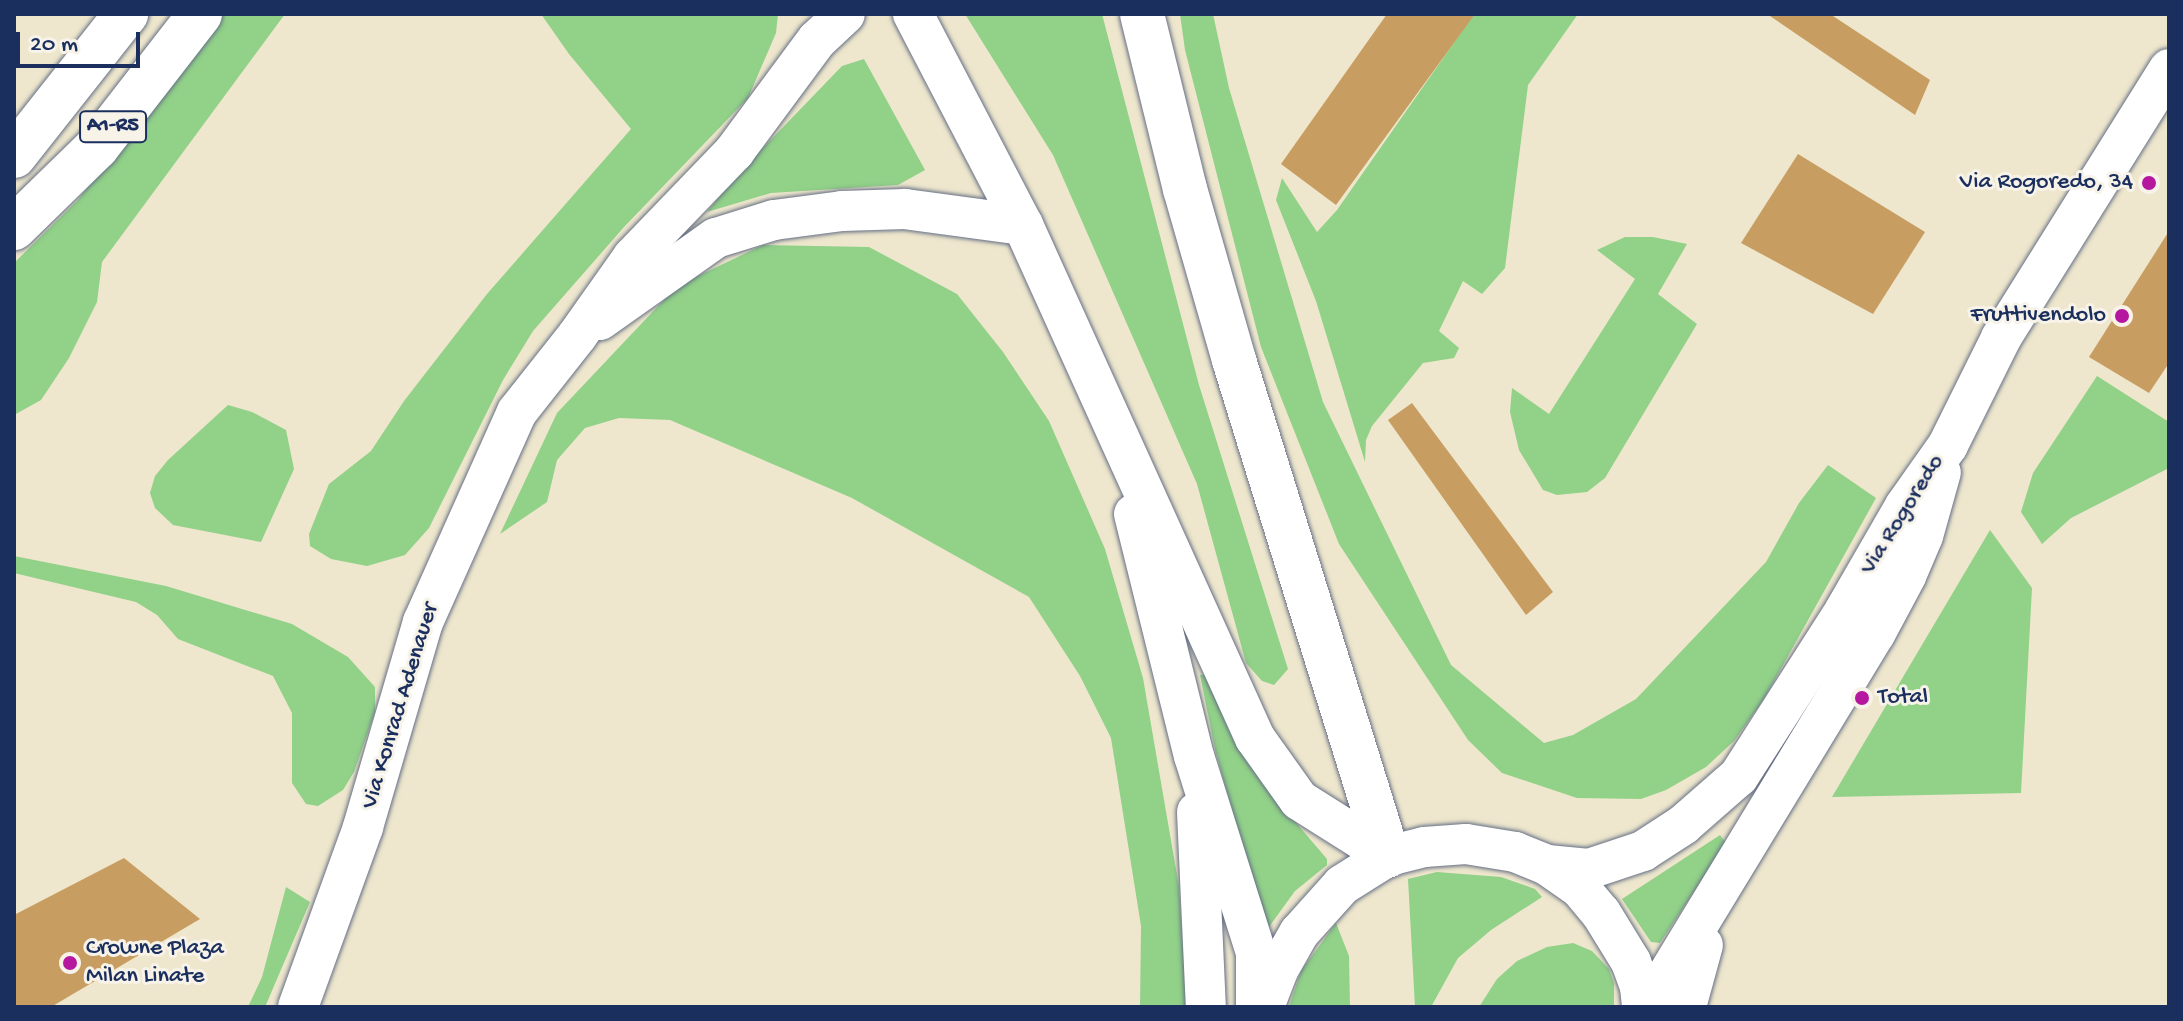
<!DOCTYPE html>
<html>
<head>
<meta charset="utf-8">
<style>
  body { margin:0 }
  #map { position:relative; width:2183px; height:1021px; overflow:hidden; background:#eee7cd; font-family:"Gochi Hand",sans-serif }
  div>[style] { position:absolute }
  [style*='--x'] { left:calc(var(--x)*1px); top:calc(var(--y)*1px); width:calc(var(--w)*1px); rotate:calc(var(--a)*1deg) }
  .green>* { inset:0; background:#91d188 }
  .building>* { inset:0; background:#c89d61 }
  .roads { filter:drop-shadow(0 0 2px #656f85) drop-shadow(0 0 2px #656f85) }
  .minor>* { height:40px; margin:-20px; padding:0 20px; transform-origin:20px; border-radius:20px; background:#fff }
  .highway>* { height:44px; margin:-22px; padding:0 22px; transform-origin:22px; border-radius:22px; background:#fff }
  .dots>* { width:22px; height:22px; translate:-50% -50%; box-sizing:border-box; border:4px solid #f7f3e8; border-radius:50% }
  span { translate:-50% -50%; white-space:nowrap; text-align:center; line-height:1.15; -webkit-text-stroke:6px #f7f3e8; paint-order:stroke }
  .shield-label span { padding:2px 6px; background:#f7f3e8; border:2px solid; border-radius:6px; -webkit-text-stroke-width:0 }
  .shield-label { font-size:22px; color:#1b2f5e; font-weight:700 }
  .poi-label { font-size:24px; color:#1b2f5e }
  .right { translate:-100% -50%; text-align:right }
  .left { translate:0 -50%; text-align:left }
  .street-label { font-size:24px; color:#1b2f5e }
  .frame { position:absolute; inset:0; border:16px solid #1b2f5e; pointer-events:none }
  .scale { position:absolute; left:16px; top:32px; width:124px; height:36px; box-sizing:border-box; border:4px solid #1b2f5e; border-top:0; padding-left:10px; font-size:24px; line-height:28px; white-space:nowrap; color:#1b2f5e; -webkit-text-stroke:6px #f7f3e8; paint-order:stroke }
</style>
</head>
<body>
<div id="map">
  <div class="green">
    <div style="clip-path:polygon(224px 14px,285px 14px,102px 262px,97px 302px,69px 358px,41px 400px,14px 415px,14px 263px,77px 201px)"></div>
    <div style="clip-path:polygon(541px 14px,778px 14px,776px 33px,748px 98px,624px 227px,533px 331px,503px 380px,429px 528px,405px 555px,367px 566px,331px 559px,310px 546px,309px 534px,329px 484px,371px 451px,404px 401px,487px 294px,631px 129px,569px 54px)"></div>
    <div style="clip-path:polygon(965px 14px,1102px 14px,1199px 385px,1288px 669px,1274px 685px,1262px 681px,1246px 663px,1197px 484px,1053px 155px)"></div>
    <div style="clip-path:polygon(1180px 14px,1213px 14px,1229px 88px,1323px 402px,1451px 665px,1544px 743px,1573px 735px,1636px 699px,1766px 562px,1799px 503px,1828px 465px,1876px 498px,1764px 699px,1734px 741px,1706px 767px,1666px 790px,1641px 799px,1577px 798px,1502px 773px,1468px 740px,1339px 544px,1261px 347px,1185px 50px)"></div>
    <div style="clip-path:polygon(1474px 14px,1578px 14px,1528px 85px,1505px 268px,1482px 294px,1463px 281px,1439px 331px,1459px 348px,1454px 358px,1423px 363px,1372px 426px,1366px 440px,1365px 462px,1316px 301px,1276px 200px,1282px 178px,1317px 232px,1337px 210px)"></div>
    <div style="clip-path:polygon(864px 59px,925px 170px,898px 185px,771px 193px,707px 212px,735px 177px,842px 66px)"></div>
    <div style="clip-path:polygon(1625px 237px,1653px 237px,1687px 244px,1658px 294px,1697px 324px,1605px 478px,1587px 492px,1557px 495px,1543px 490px,1519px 450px,1510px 412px,1512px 388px,1549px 414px,1635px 279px,1597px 250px)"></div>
    <div style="clip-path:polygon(763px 245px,869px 247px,957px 294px,1003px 352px,1049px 421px,1105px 549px,1143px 678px,1179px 887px,1187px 1007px,1140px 1007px,1141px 926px,1111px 738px,1080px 676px,1029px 597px,852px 498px,670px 420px,619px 418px,585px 428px,557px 460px,547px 502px,500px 534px,557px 413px,677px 286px)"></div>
    <div style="clip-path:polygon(2097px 376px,2169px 422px,2169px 468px,2071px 518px,2042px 544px,2021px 512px,2033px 473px)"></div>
    <div style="clip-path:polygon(228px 405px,252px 412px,286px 430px,294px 469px,261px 542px,173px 525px,155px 508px,150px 493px,155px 476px,168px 460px)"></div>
    <div style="clip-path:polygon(1990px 530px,2032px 588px,2021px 793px,1832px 797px)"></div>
    <div style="clip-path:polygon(14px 556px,166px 586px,292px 624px,348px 657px,375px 687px,375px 712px,354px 772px,343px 790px,318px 806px,306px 804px,292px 783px,292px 713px,273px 676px,178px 639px,157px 615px,136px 602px,14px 573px)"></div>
    <div style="clip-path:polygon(1209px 674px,1235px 739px,1262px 783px,1327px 859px,1327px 865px,1295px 891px,1269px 927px,1252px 882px,1215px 749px,1200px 675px)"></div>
    <div style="clip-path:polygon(1720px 835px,1726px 843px,1660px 943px,1651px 942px,1622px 899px)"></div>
    <div style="clip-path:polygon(1437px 872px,1501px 877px,1535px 889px,1542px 897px,1491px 930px,1458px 958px,1431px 1007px,1415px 1007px,1408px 879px)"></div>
    <div style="clip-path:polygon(286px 887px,310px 902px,265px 1007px,248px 1007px,262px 977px)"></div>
    <div style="clip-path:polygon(1336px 923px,1349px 956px,1350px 1007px,1289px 1007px,1301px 971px)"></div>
    <div style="clip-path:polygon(1573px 943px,1592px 951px,1609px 969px,1614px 983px,1614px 1007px,1479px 1007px,1497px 979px,1517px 961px,1547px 947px)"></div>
  </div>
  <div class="building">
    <div style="clip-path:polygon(1387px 14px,1475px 14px,1336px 205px,1281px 164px)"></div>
    <div style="clip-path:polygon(1767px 14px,1830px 14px,1930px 80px,1915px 115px)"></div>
    <div style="clip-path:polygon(1798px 154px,1925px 232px,1873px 314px,1741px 243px)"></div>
    <div style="clip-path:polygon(2169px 231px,2169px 363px,2149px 393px,2089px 357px)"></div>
    <div style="clip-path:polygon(1412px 403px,1553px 592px,1526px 615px,1388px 420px)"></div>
    <div style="clip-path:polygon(124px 858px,200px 919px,51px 1007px,14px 1007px,14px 915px)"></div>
  </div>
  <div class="roads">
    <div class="minor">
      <div style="--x:913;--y:14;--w:238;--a:62.5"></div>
      <div style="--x:1023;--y:225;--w:563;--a:65.67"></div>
      <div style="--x:1255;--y:738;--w:76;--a:54.6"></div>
      <div style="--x:1299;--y:800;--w:105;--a:32.2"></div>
      <div style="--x:600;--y:320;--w:142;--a:-35.3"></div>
      <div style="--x:716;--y:238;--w:61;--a:-17.2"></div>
      <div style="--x:774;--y:220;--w:69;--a:-7.5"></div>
      <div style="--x:842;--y:211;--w:63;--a:-1.8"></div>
      <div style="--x:905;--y:209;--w:119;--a:7.7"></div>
      <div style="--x:1134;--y:514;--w:249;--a:76.1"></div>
      <div style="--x:1194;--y:756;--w:207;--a:72.5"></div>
      <div style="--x:1256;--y:953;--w:54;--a:90"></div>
      <div style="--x:1197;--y:812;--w:195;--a:87.4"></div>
      <div style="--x:1547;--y:865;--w:42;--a:5.4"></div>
      <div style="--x:1589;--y:869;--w:57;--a:-18.4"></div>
      <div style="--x:1643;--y:851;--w:48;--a:-33"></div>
      <div style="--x:1683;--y:825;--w:74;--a:-41.2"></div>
      <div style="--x:1739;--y:776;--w:197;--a:-57.4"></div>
      <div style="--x:1845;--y:610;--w:120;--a:-60"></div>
      <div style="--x:1905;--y:506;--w:75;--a:-54.8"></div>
      <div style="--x:1948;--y:445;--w:119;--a:-63.6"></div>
      <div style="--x:2001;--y:338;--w:317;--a:-58"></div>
      <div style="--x:298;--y:1007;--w:191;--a:-70.1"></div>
      <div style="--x:363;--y:827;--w:214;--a:-73.7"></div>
      <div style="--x:423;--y:622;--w:230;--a:-65.9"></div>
      <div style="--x:517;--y:412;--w:97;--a:-51.7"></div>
      <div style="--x:577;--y:336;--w:97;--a:-54.7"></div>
      <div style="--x:633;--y:257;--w:146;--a:-46.1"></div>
      <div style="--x:734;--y:152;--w:139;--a:-53.5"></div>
      <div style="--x:817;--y:40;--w:38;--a:-43"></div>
      <div style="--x:1264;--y:1007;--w:40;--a:-69"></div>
      <div style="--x:1278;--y:970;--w:43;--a:-60.4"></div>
      <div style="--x:1299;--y:933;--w:64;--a:-48.1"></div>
      <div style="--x:1342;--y:885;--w:54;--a:-32.2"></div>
      <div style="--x:1388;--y:856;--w:37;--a:-14"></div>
      <div style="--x:1424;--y:847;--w:42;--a:-4.1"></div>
      <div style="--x:1466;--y:844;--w:50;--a:9.3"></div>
      <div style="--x:1515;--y:852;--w:35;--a:22"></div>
      <div style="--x:1547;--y:865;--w:39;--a:35"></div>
      <div style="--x:1579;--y:887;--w:34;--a:50"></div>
      <div style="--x:1601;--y:913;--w:57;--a:58.5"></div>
      <div style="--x:1631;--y:962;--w:27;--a:70"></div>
      <div style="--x:1640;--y:987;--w:20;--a:84"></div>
      <div style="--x:1648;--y:1007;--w:437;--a:-58.7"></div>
      <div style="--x:1875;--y:634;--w:66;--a:-61.9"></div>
      <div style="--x:1906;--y:576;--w:43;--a:-67"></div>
      <div style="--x:1923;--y:536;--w:66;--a:-74.3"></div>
      <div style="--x:1686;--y:1007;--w:64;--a:-74.7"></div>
    </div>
    <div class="highway">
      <div style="--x:1142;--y:14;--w:180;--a:76.2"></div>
      <div style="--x:1185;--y:189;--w:178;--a:74"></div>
      <div style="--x:1234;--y:360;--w:519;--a:72.75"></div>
      <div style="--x:14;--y:156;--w:181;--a:-51.7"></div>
      <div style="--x:14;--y:228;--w:116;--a:-44.3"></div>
      <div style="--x:97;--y:147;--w:168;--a:-52.2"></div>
    </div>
  </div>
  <div class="dots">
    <div style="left:2149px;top:183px;background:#b5179e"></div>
    <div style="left:2122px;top:316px;background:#b5179e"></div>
    <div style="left:1862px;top:698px;background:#b5179e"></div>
    <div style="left:70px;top:963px;background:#b5179e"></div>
  </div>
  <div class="shield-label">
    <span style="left:113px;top:127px">A1-R5</span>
  </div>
  <div class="poi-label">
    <span class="right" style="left:2133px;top:183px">Via Rogoredo, 34</span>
    <span class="right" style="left:2106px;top:316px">Fruttivendolo</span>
    <span class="left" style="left:1878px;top:698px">Total</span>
    <span class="left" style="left:86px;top:963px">Crowne Plaza<br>Milan Linate</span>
  </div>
  <div class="street-label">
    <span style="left:1903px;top:515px;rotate:-58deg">Via Rogoredo</span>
    <span style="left:401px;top:706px;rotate:-73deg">Via Konrad Adenauer</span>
  </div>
  <div class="frame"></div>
  <div class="scale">20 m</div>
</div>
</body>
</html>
